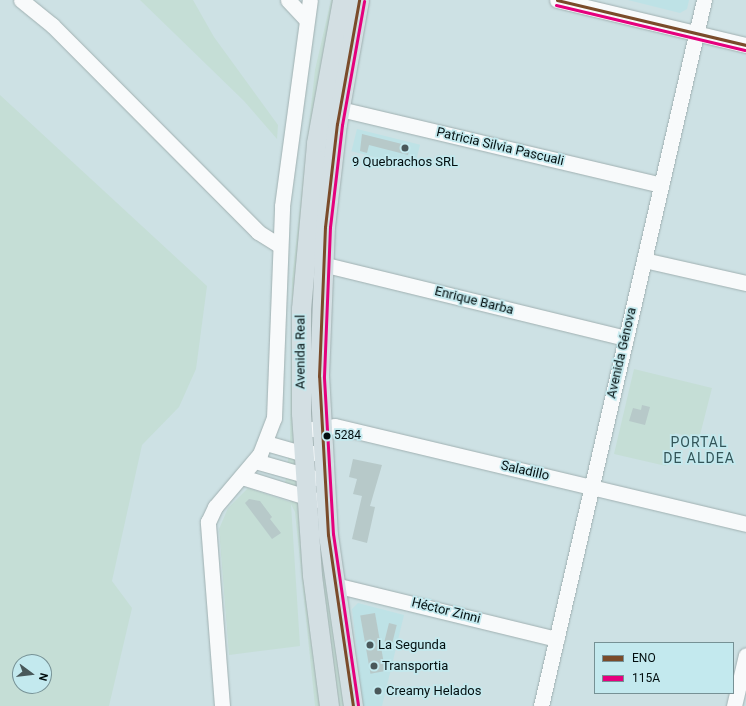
<!DOCTYPE html>
<meta charset="utf-8">
<style>
body{margin:0}
#map{position:relative;width:746px;height:706px;overflow:hidden;background:#cde1e4;font-family:Roboto,sans-serif}
div>[style]{position:absolute}
.built>*{inset:0;background:#bee2e6;transform-origin:0 0}
.green>*{inset:0;background:#c5ded6}
.building>*{inset:0;background:#b7c9c9;transform-origin:0 0}
.roads{filter:drop-shadow(0 0 1px #a0b0b1) drop-shadow(0 0 1px #a0b0b1)}
.minor>*{height:15px;margin:-7.5px;padding:0 7.5px;transform-origin:7.5px;border-radius:7.5px;background:#f8fafb}
.major>*{height:19px;margin:-9.5px;padding:0 9.5px;transform-origin:9.5px;border-radius:9.5px;background:#d3dfe3}
.bus-1>*{height:3px;margin:-1.5px;padding:0 1.5px;transform-origin:1.5px;border-radius:1.5px;background:#7a4b2a}
.bus-2>*{height:3px;margin:-1.5px;padding:0 1.5px;transform-origin:1.5px;border-radius:1.5px;background:#e5007d}
.dots>*{width:11px;height:11px;translate:-50% -50%;box-sizing:border-box;border:2px solid #c3e9ee;border-radius:50%}
span{translate:-50% -50%;white-space:nowrap;text-align:center;line-height:1.15;-webkit-text-stroke:3.5px #c3e9ee;paint-order:stroke}
.bus-label{font-size:12px;color:#020e0f}
.left{translate:0 -50%;text-align:left}
.street-label{font-size:13px;color:#020e0f}
.poi-label{font-size:13px;color:#020e0f}
.neighbourhood-label{font-size:14px;color:#335559;letter-spacing:1px}
.legend{position:absolute;left:594px;top:642px;width:140px;height:52px;box-sizing:border-box;background:#c3e9ee;border:1px solid #769195;margin:0;padding:5px 7px;list-style:none;font-size:12px;color:#020e0f}
.legend li{display:flex;align-items:center;gap:8px;height:20px}
.legend b{width:20px;border:1px solid #769195}
.north{position:absolute;left:12px;top:654px;width:40px;height:40px;box-sizing:border-box;background:#c3e9ee;border:1px solid #769195;border-radius:50%;rotate:105deg;font-size:11px;font-weight:700;line-height:16px;text-align:center;color:#020e0f}
.north::after{content:'';display:block;margin:auto;width:14px;height:18px;background:#49585a;clip-path:polygon(50% 0,100% 100%,50% 72%,0 100%)}
</style>
<div id="map">
<div class="built">
<div style="clip-path:polygon(628px 0,689px 0,687px 9px,680px 13px)"></div>
<div style="left:357px;top:129px;width:65px;height:23px;rotate:14deg"></div>
<div style="clip-path:polygon(358px 603px,404px 615px,382px 706px,363px 706px,352px 609px)"></div>
</div>
<div class="green">
<div style="clip-path:polygon(140px 0,193px 0,214px 37px,278px 125px,277px 139px,244px 101px)"></div>
<div style="clip-path:polygon(331px 0,342px 0,301px 309px,329px 706px,315px 706px,295px 512px,291px 504px,300px 646px,229px 655px,219px 529px,228px 508px,248px 488px,290px 502px,285px 484px,290px 443px,292px 280px,315px 70px)"></div>
<div style="clip-path:polygon(evenodd,0 95px,207px 286px,196px 369px,179px 407px,142px 445px,112px 581px,132px 608px,109px 706px,0 706px,0 95px,20px 662px,44px 662px,44px 686px,20px 686px,20px 662px)"></div>
<div style="clip-path:polygon(634px 369px,712px 388px,699px 439px,675px 433px,666px 466px,614px 454px)"></div>
<div style="clip-path:polygon(314px 511px,349px 706px,332px 706px)"></div>
</div>
<div class="building">
<div style="clip-path:polygon(362px 134px,410px 146px,408px 155px,369px 145px,367px 153px,360px 151px)"></div>
<div style="clip-path:polygon(642px 405px,650px 407px,645px 425px,629px 421px,633px 408px,641px 410px)"></div>
<div style="clip-path:polygon(353px 459px,382px 465px,370px 506px,375px 507px,367px 543px,352px 539px,362px 496px,353px 494px,357px 479px,349px 477px)"></div>
<div style="clip-path:polygon(249px 499px,260px 501px,272px 517px,270px 519px,281px 533px,272px 539px,245px 503px)"></div>
<div style="left:375px;top:613px;width:59px;height:15px;rotate:80deg"></div>
<div style="left:389px;top:623px;width:8px;height:19px;rotate:14deg"></div>
</div>
<div class="roads">
<div class="minor">
<div style="left:21px;top:0;width:40px;rotate:39deg"></div>
<div style="left:52px;top:25px;width:292px;rotate:45.1deg"></div>
<div style="left:258px;top:232px;width:25px;rotate:32deg"></div>
<div style="left:288px;top:0;width:26px;rotate:47deg"></div>
<div style="left:557px;top:0;width:194px;rotate:13.4deg"></div>
<div style="left:340px;top:109px;width:330px;rotate:13.3deg"></div>
<div style="left:644px;top:260px;width:105px;rotate:12.7deg"></div>
<div style="left:322px;top:264px;width:313px;rotate:13.7deg"></div>
<div style="left:312px;top:429px;width:23px;rotate:-7deg"></div>
<div style="left:335px;top:426px;width:423px;rotate:13.4deg"></div>
<div style="left:266px;top:443px;width:40px;rotate:16deg"></div>
<div style="left:304px;top:454px;width:10px;rotate:-6deg"></div>
<div style="left:255px;top:461px;width:62px;rotate:15.8deg"></div>
<div style="left:242px;top:477px;width:77px;rotate:17.3deg"></div>
<div style="left:335px;top:585px;width:228px;rotate:13.7deg"></div>
<div style="left:222px;top:706px;width:185px;rotate:-94.4deg"></div>
<div style="left:208px;top:522px;width:17px;rotate:-65deg"></div>
<div style="left:215px;top:507px;width:70px;rotate:-49.7deg"></div>
<div style="left:260px;top:454px;width:39px;rotate:-69deg"></div>
<div style="left:274px;top:418px;width:212px;rotate:-87.8deg"></div>
<div style="left:282px;top:206px;width:208px;rotate:-82.3deg"></div>
<div style="left:541px;top:706px;width:725px;rotate:-77deg"></div>
<div style="left:734px;top:706px;width:52px;rotate:-76.8deg"></div>
</div>
<div class="major">
<div style="left:329px;top:706px;width:132px;rotate:-97.4deg"></div>
<div style="left:312px;top:575px;width:162px;rotate:-93.9deg"></div>
<div style="left:301px;top:413px;width:104px;rotate:-90deg"></div>
<div style="left:301px;top:309px;width:167px;rotate:-84.8deg"></div>
<div style="left:316px;top:143px;width:145px;rotate:-79.7deg"></div>
<div style="left:353px;top:706px;width:173px;rotate:-98.3deg"></div>
<div style="left:328px;top:535px;width:159px;rotate:-93.2deg"></div>
<div style="left:319px;top:376px;width:149px;rotate:-87.7deg"></div>
<div style="left:325px;top:227px;width:104px;rotate:-83.4deg"></div>
<div style="left:337px;top:124px;width:126px;rotate:-79.9deg"></div>
</div>
</div>
<div class="bus-1">
<div style="left:557px;top:0;width:194px;rotate:13.4deg"></div>
<div style="left:353px;top:706px;width:173px;rotate:-98.3deg"></div>
<div style="left:328px;top:535px;width:159px;rotate:-93.2deg"></div>
<div style="left:319px;top:376px;width:149px;rotate:-87.7deg"></div>
<div style="left:325px;top:227px;width:104px;rotate:-83.4deg"></div>
<div style="left:337px;top:124px;width:126px;rotate:-79.9deg"></div>
</div>
<div class="bus-2">
<div style="left:556px;top:5px;width:194px;rotate:13.4deg"></div>
<div style="left:358px;top:705px;width:173px;rotate:-98.3deg"></div>
<div style="left:333px;top:534px;width:158px;rotate:-93.3deg"></div>
<div style="left:324px;top:376px;width:149px;rotate:-87.7deg"></div>
<div style="left:330px;top:227px;width:103px;rotate:-83.3deg"></div>
<div style="left:342px;top:125px;width:126px;rotate:-79.9deg"></div>
</div>
<div class="dots">
<div style="left:405px;top:148px;background:#49585a"></div>
<div style="left:327px;top:436px;background:#020e0f"></div>
<div style="left:370px;top:645px;background:#49585a"></div>
<div style="left:374px;top:666px;background:#49585a"></div>
<div style="left:378px;top:691px;background:#49585a"></div>
</div>
<div class="bus-label">
<span class="left" style="left:334px;top:436px">5284</span>
</div>
<div class="street-label">
<span style="left:500px;top:147px;rotate:13deg">Patricia Silvia Pascuali</span>
<span style="left:474px;top:301px;rotate:14deg">Enrique Barba</span>
<span style="left:301px;top:352px;rotate:-90deg">Avenida Real</span>
<span style="left:622px;top:353px;rotate:-77deg">Avenida Génova</span>
<span style="left:525px;top:471px;rotate:13deg">Saladillo</span>
<span style="left:446px;top:611px;rotate:14deg">Héctor Zinni</span>
</div>
<div class="poi-label">
<span style="left:405px;top:162px">9 Quebrachos SRL</span>
<span class="left" style="left:378px;top:645px">La Segunda</span>
<span class="left" style="left:382px;top:666px">Transportia</span>
<span class="left" style="left:386px;top:691px">Creamy Helados</span>
</div>
<div class="neighbourhood-label">
<span style="left:699px;top:450px">PORTAL<br>DE ALDEA</span>
</div>
<ul class="legend">
<li><b style="height:5px;background:#7a4b2a"></b>ENO</li>
<li><b style="height:5px;background:#e5007d"></b>115A</li>
</ul>
<div class="north">N</div>
</div>
